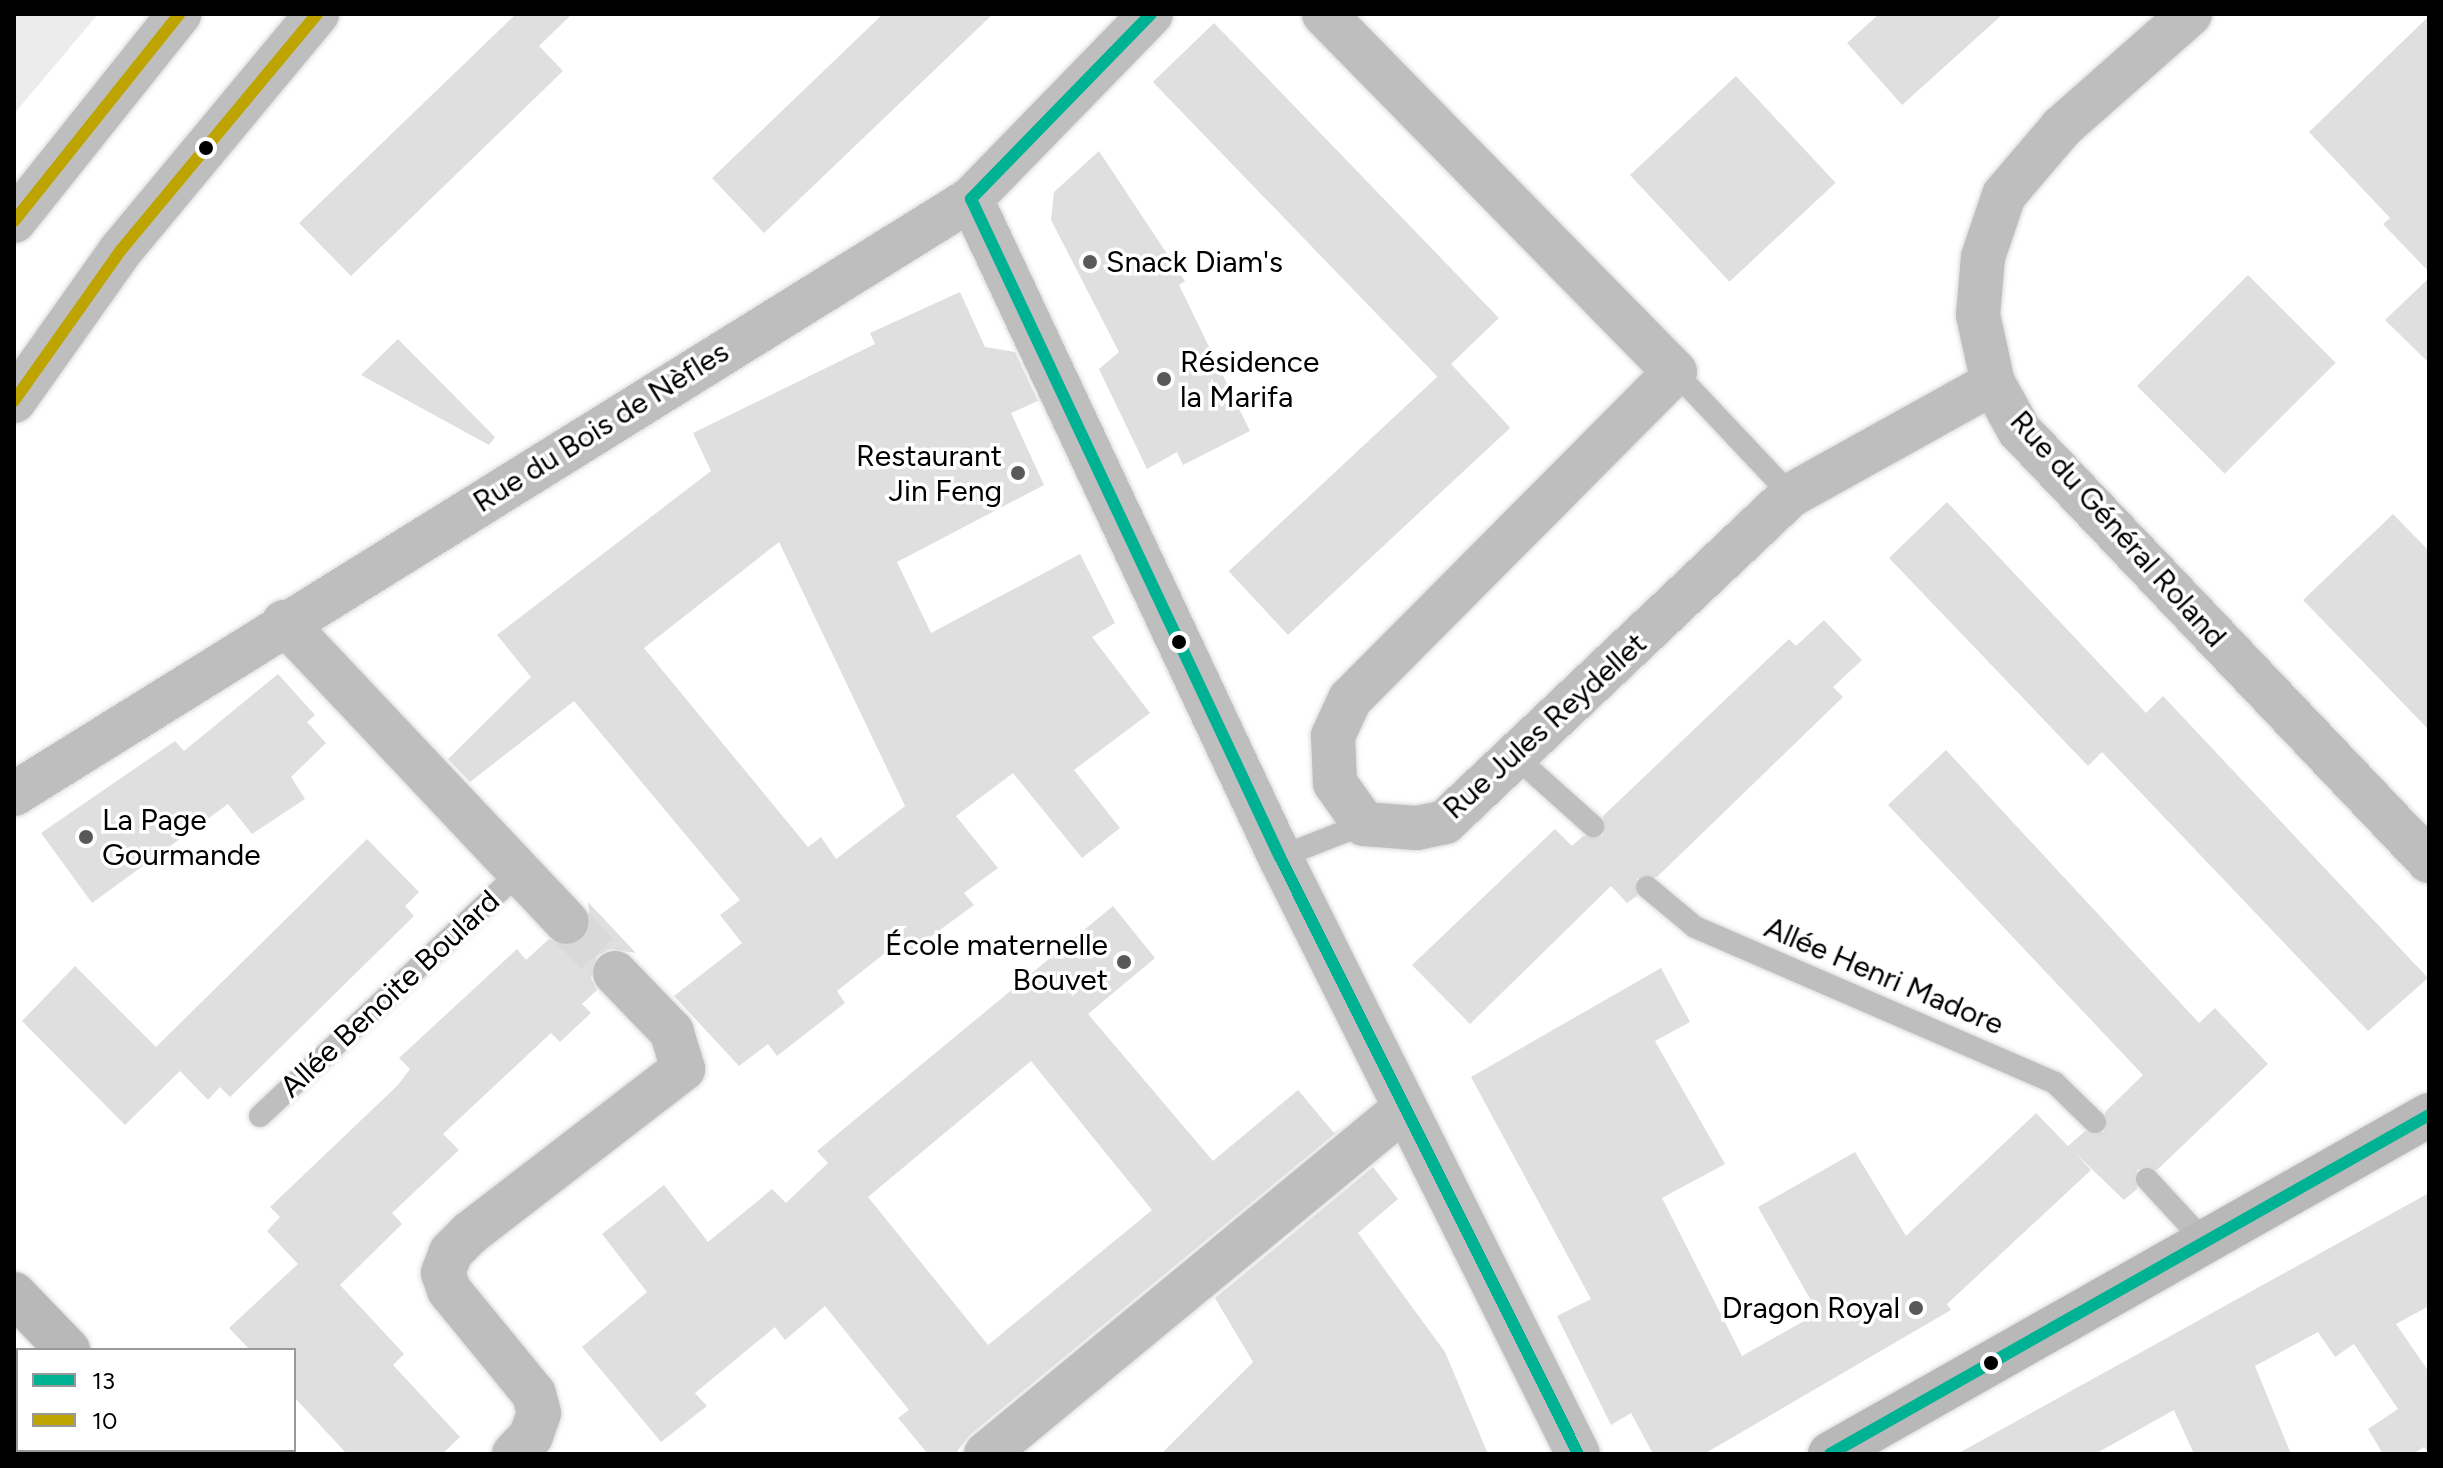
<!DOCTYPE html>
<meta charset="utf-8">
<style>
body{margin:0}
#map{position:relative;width:2443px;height:1468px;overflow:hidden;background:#fff;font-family:Figtree,sans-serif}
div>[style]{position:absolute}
.green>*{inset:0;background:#ececec}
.building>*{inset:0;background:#dfdfdf;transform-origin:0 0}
.street-tunnel>*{height:44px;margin-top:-22px;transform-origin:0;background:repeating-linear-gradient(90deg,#d9d9d9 0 44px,transparent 0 66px)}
.roads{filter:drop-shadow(0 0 2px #dbdbdb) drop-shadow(0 0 2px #dbdbdb)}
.lane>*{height:22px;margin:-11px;padding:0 11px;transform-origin:11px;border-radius:11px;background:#bebebe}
.street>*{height:44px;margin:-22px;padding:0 22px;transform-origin:22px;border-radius:22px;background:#bebebe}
.secondary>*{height:44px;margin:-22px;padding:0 22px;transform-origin:22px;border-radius:22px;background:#b8b8b8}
.primary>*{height:44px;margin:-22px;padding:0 22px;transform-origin:22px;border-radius:22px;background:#bebebe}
.bus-1>*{height:12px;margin:-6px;padding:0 6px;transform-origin:6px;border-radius:6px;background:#00b294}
.bus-2>*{height:12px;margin:-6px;padding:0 6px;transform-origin:6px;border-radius:6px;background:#bda401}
.dots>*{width:22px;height:22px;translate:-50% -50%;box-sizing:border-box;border:4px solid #fff;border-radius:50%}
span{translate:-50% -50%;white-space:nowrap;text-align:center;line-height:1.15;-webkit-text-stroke:7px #fff;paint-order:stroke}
.poi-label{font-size:30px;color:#000}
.left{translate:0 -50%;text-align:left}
.right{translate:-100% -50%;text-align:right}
.street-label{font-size:30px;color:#000}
.frame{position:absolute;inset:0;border:16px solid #000;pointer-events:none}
.legend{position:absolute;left:16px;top:1348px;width:280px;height:104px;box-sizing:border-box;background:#fff;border:2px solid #999;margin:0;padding:10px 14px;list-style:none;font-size:24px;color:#000}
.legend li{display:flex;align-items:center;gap:16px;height:40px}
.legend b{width:40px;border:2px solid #999}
</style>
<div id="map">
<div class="green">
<div style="clip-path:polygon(14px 14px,98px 14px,14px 114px)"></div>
</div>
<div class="building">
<div style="clip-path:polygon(516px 14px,572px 14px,539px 46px,563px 71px,351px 276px,299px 223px)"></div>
<div style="clip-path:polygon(883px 14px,993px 14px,764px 233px,712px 178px)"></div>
<div style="clip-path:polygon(1879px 14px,2003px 14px,1902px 105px,1847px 43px)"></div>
<div style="clip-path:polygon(2429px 16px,2429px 272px,2383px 224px,2390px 218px,2309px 132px)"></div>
<div style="left:1214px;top:23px;width:410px;height:85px;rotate:46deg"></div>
<div style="left:1736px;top:76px;width:146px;height:145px;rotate:47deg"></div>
<div style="clip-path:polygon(1099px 151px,1185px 281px,1179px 285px,1250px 431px,1183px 465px,1177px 452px,1147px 469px,1099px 369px,1119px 352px,1051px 220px,1054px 192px)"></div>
<div style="left:2248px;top:275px;width:124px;height:157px;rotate:45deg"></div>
<div style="clip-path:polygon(2429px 278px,2429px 363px,2385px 320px)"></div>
<div style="clip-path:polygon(evenodd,960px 292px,985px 347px,1015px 352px,1038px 401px,1011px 413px,1044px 485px,897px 562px,931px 633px,1080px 554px,1115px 623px,1092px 637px,1150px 713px,1074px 770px,1120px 828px,1082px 858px,1013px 773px,956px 816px,998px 868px,964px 893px,974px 905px,907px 954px,899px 942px,837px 991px,845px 1003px,777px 1056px,768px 1044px,739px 1066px,674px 996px,742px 943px,720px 915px,740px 900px,574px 701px,470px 782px,448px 759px,531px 677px,497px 635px,711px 471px,693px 433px,875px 344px,870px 333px,960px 292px,779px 542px,905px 806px,836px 859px,821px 837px,808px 847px,644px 648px,779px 542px)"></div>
<div style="clip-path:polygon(398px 339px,495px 437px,489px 445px,361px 375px)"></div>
<div style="left:1451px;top:364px;width:87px;height:304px;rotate:47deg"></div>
<div style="clip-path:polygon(1947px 502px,2146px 713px,2163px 696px,2428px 978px,2368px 1031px,2102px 752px,2088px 766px,1889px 558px)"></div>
<div style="clip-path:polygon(2393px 514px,2429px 551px,2429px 730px,2303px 600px)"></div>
<div style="clip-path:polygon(1824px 620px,1862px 660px,1833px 687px,1843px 697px,1657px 877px,1637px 878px,1637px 896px,1627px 903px,1611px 886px,1470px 1024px,1412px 965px,1555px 829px,1572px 846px,1583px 836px,1603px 836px,1603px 816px,1789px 639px,1796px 646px)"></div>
<div style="clip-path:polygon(278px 674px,315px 715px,307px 722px,326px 743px,291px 777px,305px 799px,252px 834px,228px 804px,92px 903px,41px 833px,175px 741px,184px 751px)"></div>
<div style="clip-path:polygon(1946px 750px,2199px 1023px,2215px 1008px,2268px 1064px,2157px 1170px,2137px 1169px,2137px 1189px,2124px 1200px,2074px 1152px,2091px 1170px,1947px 1304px,1951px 1310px,1704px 1454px,1653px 1454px,1631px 1413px,1611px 1425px,1557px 1316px,1591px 1299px,1471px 1077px,1661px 968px,1690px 1022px,1655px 1041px,1725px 1164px,1662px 1198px,1742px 1356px,1818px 1313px,1758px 1207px,1855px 1152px,1906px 1236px,2036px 1113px,2068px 1146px,2085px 1131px,2104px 1132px,2105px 1112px,2143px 1075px,1888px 805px)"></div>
<div style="clip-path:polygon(367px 839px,419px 892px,405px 906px,414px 916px,230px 1097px,220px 1087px,208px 1100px,180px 1071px,125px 1125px,22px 1021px,75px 966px,156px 1047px)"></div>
<div style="clip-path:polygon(588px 902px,636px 953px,610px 949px,597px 956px,591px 978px,597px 990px,582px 1004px,591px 1013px,560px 1042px,551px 1033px,443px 1134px,459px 1150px,392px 1213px,402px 1224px,340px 1285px,404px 1354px,393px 1365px,460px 1437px,442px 1454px,347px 1454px,294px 1397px,294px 1350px,250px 1350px,229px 1328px,298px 1264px,267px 1231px,280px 1217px,270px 1207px,398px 1085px,410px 1069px,399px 1058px,517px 949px,526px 960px,549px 939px,572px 946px,585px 940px,591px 928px)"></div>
<div style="clip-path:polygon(evenodd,1113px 906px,1155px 958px,1088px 1014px,1213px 1161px,1298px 1090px,1334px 1133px,1343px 1127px,970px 1435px,955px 1454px,928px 1454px,898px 1418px,909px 1410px,825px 1306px,785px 1340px,775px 1327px,695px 1393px,707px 1406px,661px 1442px,582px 1347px,647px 1292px,602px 1234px,664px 1185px,708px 1242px,772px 1189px,786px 1203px,828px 1163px,817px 1151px,1113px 906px,1031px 1061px,1152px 1210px,988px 1345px,868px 1197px,1031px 1061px)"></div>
<div style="clip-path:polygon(1373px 1167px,1398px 1199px,1358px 1233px,1445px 1352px,1488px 1454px,1161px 1454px,1253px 1362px,1215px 1298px)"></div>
<div style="clip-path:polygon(2429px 1193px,2429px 1306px,2396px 1324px,2429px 1372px,2429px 1454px,2424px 1447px,2413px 1454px,2383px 1454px,2368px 1429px,2398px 1409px,2354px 1344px,2335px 1357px,2318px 1332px,2255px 1366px,2291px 1454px,2194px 1454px,2174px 1410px,2095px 1454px,1957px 1454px)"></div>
</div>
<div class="street-tunnel">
<div style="left:567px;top:922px;width:70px;rotate:46.7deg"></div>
</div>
<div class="roads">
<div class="lane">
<div style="left:1675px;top:372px;width:169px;rotate:46.7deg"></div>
<div style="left:1518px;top:759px;width:101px;rotate:41.8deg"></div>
<div style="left:1280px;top:857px;width:90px;rotate:-21.4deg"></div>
<div style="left:1647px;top:887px;width:62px;rotate:39.8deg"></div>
<div style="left:1695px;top:927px;width:392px;rotate:23.4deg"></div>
<div style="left:2055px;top:1083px;width:56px;rotate:44.3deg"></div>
<div style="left:260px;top:1116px;width:355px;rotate:-43.2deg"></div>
<div style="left:2147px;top:1179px;width:88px;rotate:47.3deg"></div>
</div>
<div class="street">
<div style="left:1324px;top:14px;width:501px;rotate:45.57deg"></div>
<div style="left:1675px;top:372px;width:461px;rotate:134.8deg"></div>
<div style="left:1350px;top:699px;width:41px;rotate:114.7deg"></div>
<div style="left:1333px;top:736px;width:47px;rotate:87.6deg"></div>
<div style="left:1335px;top:783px;width:50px;rotate:54.7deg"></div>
<div style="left:1364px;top:824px;width:53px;rotate:4.3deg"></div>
<div style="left:1417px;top:828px;width:29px;rotate:-12deg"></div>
<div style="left:1445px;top:822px;width:476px;rotate:-43.4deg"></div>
<div style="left:1791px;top:495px;width:231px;rotate:-29deg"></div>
<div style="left:2190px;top:14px;width:171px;rotate:138.6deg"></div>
<div style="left:2062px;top:127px;width:89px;rotate:130.5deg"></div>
<div style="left:2004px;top:195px;width:65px;rotate:108.7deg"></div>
<div style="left:1983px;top:257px;width:58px;rotate:94.9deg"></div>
<div style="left:1978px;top:315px;width:70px;rotate:77.6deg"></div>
<div style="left:1993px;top:383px;width:54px;rotate:61deg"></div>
<div style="left:2019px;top:430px;width:595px;rotate:46.43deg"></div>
<div style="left:971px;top:199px;width:727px;rotate:64.85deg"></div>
<div style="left:1280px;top:857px;width:667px;rotate:63.47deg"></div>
<div style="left:284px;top:622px;width:412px;rotate:46.7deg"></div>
<div style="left:14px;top:794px;width:1127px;rotate:-31.87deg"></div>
<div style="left:971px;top:199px;width:258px;rotate:-45.8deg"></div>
<div style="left:514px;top:1454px;width:25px;rotate:-47deg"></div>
<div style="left:531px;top:1436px;width:24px;rotate:-71deg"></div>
<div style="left:539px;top:1413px;width:20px;rotate:-105deg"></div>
<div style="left:534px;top:1394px;width:134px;rotate:-129.3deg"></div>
<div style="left:449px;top:1290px;width:18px;rotate:-109deg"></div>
<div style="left:443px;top:1273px;width:22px;rotate:-69deg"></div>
<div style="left:451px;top:1252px;width:27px;rotate:-45deg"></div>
<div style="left:470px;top:1233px;width:269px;rotate:-37.6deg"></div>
<div style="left:683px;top:1069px;width:39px;rotate:-107deg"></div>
<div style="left:672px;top:1032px;width:82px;rotate:-134deg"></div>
<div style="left:986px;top:1454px;width:543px;rotate:-39.55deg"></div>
</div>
<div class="secondary">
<div style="left:14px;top:1294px;width:78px;rotate:46deg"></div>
<div style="left:164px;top:1450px;width:5px;rotate:53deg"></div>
<div style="left:1830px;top:1454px;width:688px;rotate:-29.51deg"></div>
</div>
<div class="primary">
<div style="left:14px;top:221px;width:265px;rotate:-51.4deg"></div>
<div style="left:14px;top:401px;width:185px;rotate:-54.7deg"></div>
<div style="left:121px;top:250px;width:307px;rotate:-50.3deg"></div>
</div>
</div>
<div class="bus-1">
<div style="left:971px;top:199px;width:727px;rotate:64.85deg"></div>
<div style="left:1280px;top:857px;width:667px;rotate:63.47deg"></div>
<div style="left:971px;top:199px;width:258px;rotate:-45.8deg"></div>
<div style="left:1830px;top:1454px;width:688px;rotate:-29.51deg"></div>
</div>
<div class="bus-2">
<div style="left:14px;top:221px;width:265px;rotate:-51.4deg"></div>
<div style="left:14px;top:401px;width:185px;rotate:-54.7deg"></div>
<div style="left:121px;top:250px;width:307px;rotate:-50.3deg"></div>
</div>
<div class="dots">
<div style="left:206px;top:148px;background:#000"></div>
<div style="left:1090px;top:262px;background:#595959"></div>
<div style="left:1164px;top:379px;background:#595959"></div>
<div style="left:1018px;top:473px;background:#595959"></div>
<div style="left:1179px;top:642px;background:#000"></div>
<div style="left:86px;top:837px;background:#595959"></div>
<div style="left:1124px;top:962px;background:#595959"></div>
<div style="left:1916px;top:1308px;background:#595959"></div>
<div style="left:1991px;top:1363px;background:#000"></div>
</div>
<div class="poi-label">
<span class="left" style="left:1106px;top:262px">Snack Diam's</span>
<span class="left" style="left:1180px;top:379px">Résidence<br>la Marifa</span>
<span class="right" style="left:1002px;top:473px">Restaurant<br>Jin Feng</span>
<span class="left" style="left:102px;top:837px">La Page<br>Gourmande</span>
<span class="right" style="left:1108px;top:962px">École maternelle<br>Bouvet</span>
<span class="right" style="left:1900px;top:1308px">Dragon Royal</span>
</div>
<div class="street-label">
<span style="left:601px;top:427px;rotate:-32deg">Rue du Bois de Nèfles</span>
<span style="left:2118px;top:529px;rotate:48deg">Rue du Général Roland</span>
<span style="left:1545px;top:726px;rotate:-42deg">Rue Jules Reydellet</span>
<span style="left:1884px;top:976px;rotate:23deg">Allée Henri Madore</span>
<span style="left:390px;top:994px;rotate:-43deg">Allée Benoite Boulard</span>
</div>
<div class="frame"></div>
<ul class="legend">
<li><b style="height:10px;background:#00b294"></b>13</li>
<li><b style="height:10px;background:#bda401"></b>10</li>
</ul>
</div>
